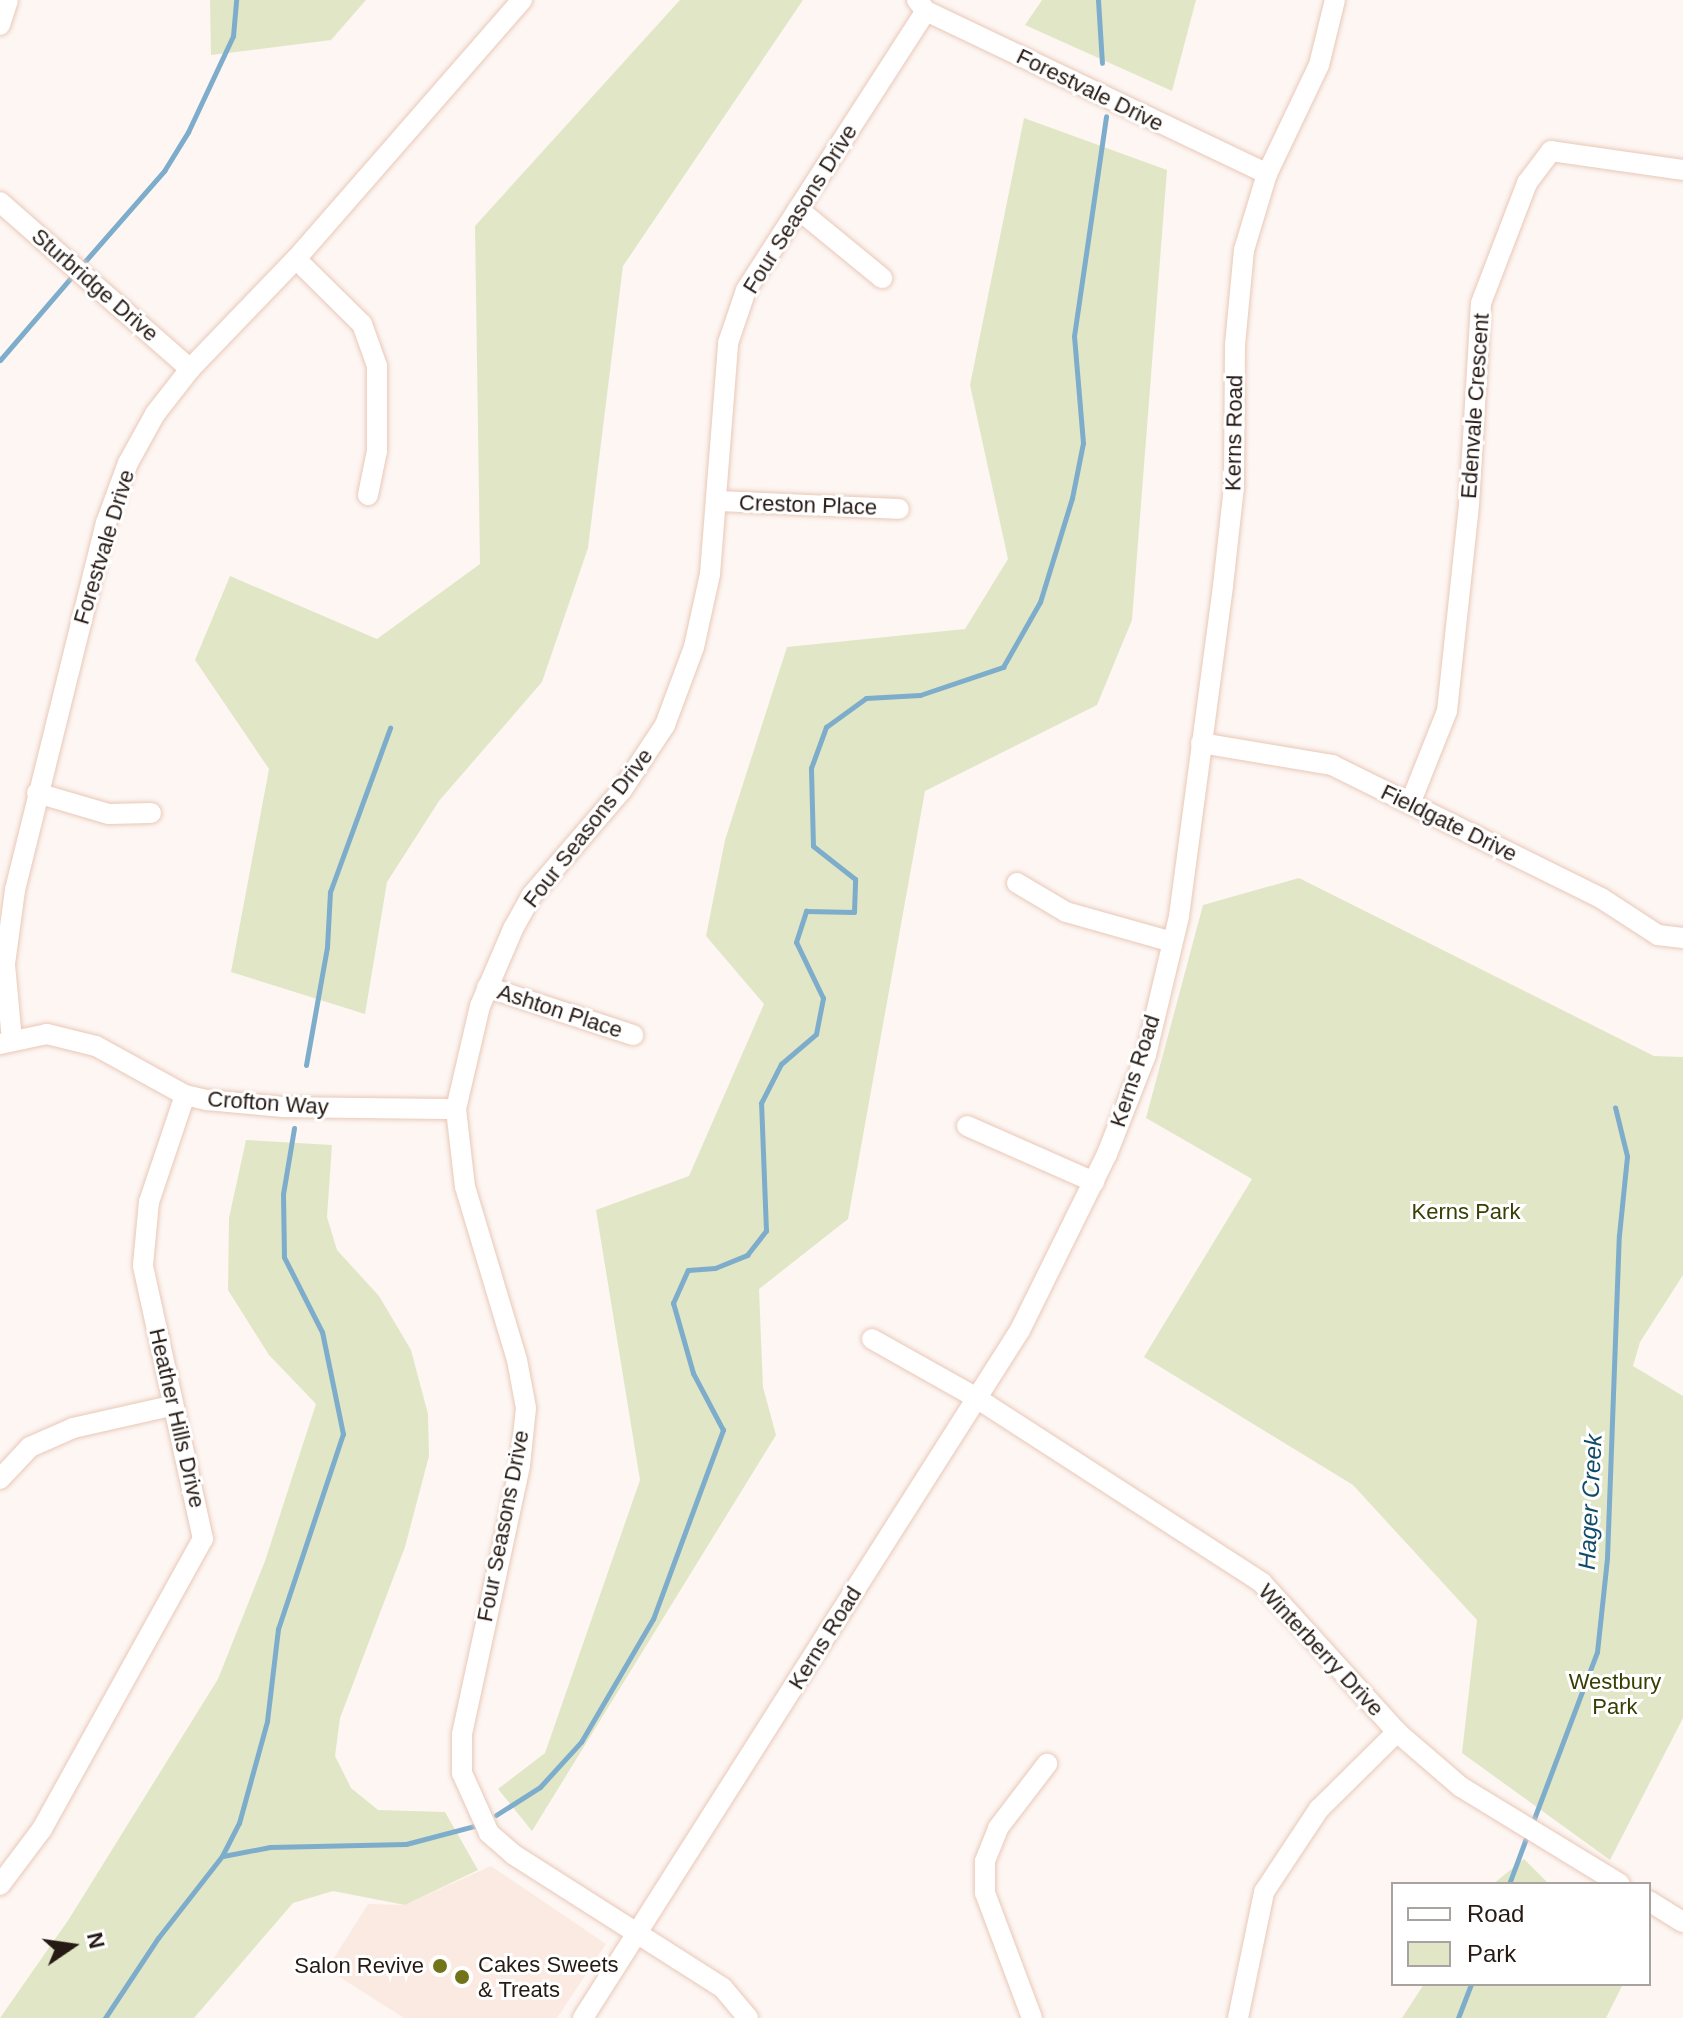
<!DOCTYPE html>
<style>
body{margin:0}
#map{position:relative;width:1683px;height:2018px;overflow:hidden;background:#fdf6f3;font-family:Helvetica,sans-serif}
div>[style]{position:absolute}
.built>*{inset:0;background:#fbeae2}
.green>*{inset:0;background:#e1e7c6}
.stream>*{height:5px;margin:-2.5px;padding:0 2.5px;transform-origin:2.5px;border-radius:2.5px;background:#7eadcc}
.roads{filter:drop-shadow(0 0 2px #e9c8b7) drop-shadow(0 0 2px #e9c8b7)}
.minor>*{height:20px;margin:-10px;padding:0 10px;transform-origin:10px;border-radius:10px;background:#fff}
.dots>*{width:22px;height:22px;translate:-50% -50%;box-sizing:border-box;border:4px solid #fff;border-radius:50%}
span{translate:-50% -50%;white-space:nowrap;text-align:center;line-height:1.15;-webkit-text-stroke:6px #fff;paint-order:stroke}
.street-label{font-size:22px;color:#261a14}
.park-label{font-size:22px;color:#393f03}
.poi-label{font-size:22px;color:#261a14}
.left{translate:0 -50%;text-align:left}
.right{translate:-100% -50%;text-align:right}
.water-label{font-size:24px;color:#114b6a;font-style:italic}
.legend{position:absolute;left:1391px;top:1882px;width:260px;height:104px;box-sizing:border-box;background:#fff;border:2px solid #a8a3a1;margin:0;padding:10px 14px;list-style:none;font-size:24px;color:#261a14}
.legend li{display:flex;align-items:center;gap:16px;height:40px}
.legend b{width:40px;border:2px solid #a8a3a1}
.north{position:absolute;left:32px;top:1906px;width:80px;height:80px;-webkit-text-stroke:6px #fff;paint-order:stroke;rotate:77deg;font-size:22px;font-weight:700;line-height:32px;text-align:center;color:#261a14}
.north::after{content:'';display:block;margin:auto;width:28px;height:36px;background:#261a14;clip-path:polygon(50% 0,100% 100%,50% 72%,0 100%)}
</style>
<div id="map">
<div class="built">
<div style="clip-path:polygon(491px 1866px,606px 1944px,557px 2018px,404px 2018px,327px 1969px,368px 1904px,405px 1905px)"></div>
</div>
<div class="green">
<div style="clip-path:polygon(210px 0,366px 0,331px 40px,211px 55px)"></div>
<div style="clip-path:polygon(680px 0,803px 0,623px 266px,588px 548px,542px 682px,439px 801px,387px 882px,365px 1014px,231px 972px,269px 769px,195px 660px,230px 576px,377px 639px,480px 564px,475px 226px)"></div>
<div style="clip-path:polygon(1042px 0,1196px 0,1172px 91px,1025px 25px)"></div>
<div style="clip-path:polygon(1024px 118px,1167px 170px,1132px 620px,1097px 705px,925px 791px,848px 1219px,759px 1289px,763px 1387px,776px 1435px,532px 1831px,498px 1789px,545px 1753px,640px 1480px,596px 1210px,689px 1176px,764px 1004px,706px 936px,725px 840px,787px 647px,965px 629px,1008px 559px,970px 385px)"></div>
<div style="clip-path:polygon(1299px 878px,1654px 1056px,1683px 1057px,1683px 1275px,1640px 1342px,1633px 1366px,1683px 1396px,1683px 1718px,1610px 1860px,1462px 1753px,1477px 1620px,1353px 1485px,1144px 1357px,1252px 1179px,1146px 1118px,1203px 905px)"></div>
<div style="clip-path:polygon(246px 1140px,332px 1145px,327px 1217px,337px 1250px,379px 1296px,411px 1350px,428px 1414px,429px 1456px,405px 1547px,340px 1718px,335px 1756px,351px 1788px,378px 1810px,445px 1812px,478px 1870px,405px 1905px,333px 1891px,293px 1903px,194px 2018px,0 2018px,69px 1919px,218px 1679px,265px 1561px,316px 1404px,269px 1355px,228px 1290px,229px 1218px)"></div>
<div style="clip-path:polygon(1524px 1859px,1549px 1884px,1493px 1884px)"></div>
<div style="clip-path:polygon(1424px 1984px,1621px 1984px,1622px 1986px,1606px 2018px,1402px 2018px)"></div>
</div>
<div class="stream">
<div style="left:1098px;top:0;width:63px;rotate:86.4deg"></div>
<div style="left:80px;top:267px;width:128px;rotate:-48.8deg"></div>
<div style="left:164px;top:171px;width:46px;rotate:-58.4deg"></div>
<div style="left:188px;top:132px;width:106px;rotate:-64.9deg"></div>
<div style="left:233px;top:36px;width:36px;rotate:-85deg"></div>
<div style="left:0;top:360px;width:113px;rotate:-49.3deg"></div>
<div style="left:306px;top:1065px;width:120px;rotate:-79.9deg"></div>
<div style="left:327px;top:947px;width:55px;rotate:-86.9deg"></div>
<div style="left:330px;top:892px;width:175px;rotate:-69.9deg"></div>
<div style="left:496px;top:1815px;width:52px;rotate:-32.5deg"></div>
<div style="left:540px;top:1787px;width:61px;rotate:-47.7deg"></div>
<div style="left:581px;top:1742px;width:143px;rotate:-59.7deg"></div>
<div style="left:653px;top:1619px;width:202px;rotate:-69.7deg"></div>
<div style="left:723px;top:1430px;width:64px;rotate:-117.8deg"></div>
<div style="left:693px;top:1373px;width:73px;rotate:-105.9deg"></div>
<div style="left:673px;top:1303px;width:36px;rotate:-66deg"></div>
<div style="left:688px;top:1270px;width:27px;rotate:-4deg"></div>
<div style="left:715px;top:1268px;width:35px;rotate:-22deg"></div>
<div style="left:747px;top:1255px;width:31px;rotate:-52deg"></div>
<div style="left:766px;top:1231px;width:128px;rotate:-92.2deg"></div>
<div style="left:761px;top:1103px;width:44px;rotate:-62.9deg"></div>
<div style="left:781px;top:1064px;width:46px;rotate:-40.6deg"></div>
<div style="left:816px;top:1034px;width:37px;rotate:-79deg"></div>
<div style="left:823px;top:998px;width:62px;rotate:-115.7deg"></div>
<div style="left:796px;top:942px;width:33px;rotate:-72deg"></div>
<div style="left:806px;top:911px;width:48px;rotate:1.2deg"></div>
<div style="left:854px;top:912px;width:33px;rotate:-88deg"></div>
<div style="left:855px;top:879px;width:53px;rotate:-141.8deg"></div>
<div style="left:813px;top:846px;width:78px;rotate:-91.5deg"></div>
<div style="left:811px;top:768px;width:44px;rotate:-69.9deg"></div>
<div style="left:826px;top:727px;width:49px;rotate:-35.9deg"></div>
<div style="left:866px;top:698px;width:54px;rotate:-3.2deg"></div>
<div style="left:920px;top:695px;width:88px;rotate:-18.6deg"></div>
<div style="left:1003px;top:667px;width:75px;rotate:-60.4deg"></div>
<div style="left:1040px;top:602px;width:109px;rotate:-72.9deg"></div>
<div style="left:1072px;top:498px;width:56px;rotate:-78.7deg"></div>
<div style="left:1083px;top:443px;width:107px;rotate:-94.8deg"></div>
<div style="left:1074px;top:336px;width:222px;rotate:-81.7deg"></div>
<div style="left:1532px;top:1824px;width:184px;rotate:-69.3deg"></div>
<div style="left:1597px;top:1652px;width:95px;rotate:-83.9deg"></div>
<div style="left:1607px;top:1558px;width:323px;rotate:-87.9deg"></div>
<div style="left:1619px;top:1235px;width:79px;rotate:-84.2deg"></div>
<div style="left:1627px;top:1156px;width:50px;rotate:-103.8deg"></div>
<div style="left:223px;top:1856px;width:48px;rotate:-10.8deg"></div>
<div style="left:270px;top:1847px;width:136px;rotate:-1.3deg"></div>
<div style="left:406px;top:1844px;width:74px;rotate:-14.8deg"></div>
<div style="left:1509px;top:1884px;width:54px;rotate:-69.6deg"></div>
<div style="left:105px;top:2018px;width:96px;rotate:-56.5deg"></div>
<div style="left:158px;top:1938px;width:104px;rotate:-52deg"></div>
<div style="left:222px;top:1856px;width:37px;rotate:-63deg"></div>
<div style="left:239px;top:1823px;width:106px;rotate:-74.6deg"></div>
<div style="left:267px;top:1721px;width:93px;rotate:-83.2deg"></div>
<div style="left:278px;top:1629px;width:206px;rotate:-71.6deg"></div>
<div style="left:343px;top:1434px;width:104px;rotate:-101.6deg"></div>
<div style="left:322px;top:1332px;width:84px;rotate:-116.9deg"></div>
<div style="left:284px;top:1257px;width:63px;rotate:-90.9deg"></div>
<div style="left:283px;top:1194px;width:67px;rotate:-80.5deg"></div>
<div style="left:1458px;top:2018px;width:36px;rotate:-69deg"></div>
</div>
<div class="roads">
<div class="minor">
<div style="left:917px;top:0;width:14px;rotate:51deg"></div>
<div style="left:926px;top:11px;width:378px;rotate:25.5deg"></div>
<div style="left:0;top:25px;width:26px;rotate:-72deg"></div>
<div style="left:0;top:202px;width:253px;rotate:41.3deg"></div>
<div style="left:798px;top:209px;width:109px;rotate:39.4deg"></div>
<div style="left:296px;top:259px;width:93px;rotate:44.6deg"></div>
<div style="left:362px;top:324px;width:45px;rotate:70.3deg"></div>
<div style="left:377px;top:366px;width:85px;rotate:90deg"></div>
<div style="left:377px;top:451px;width:45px;rotate:101.6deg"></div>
<div style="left:717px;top:501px;width:182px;rotate:2.5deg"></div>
<div style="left:1201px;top:743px;width:133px;rotate:9.5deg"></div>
<div style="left:1332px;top:765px;width:300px;rotate:26.3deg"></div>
<div style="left:1601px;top:898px;width:68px;rotate:33deg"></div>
<div style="left:1658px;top:935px;width:25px;rotate:7deg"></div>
<div style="left:37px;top:793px;width:75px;rotate:16.3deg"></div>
<div style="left:109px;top:814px;width:42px;rotate:-1.4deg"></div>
<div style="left:1410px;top:804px;width:100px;rotate:-68.3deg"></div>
<div style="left:1447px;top:711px;width:207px;rotate:-83.9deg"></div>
<div style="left:1469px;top:505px;width:202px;rotate:-86.6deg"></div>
<div style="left:1481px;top:303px;width:129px;rotate:-69deg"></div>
<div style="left:1527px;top:183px;width:40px;rotate:-53deg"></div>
<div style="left:1551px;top:151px;width:133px;rotate:8.2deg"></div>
<div style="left:1017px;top:883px;width:57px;rotate:30.6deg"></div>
<div style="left:1066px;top:912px;width:110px;rotate:15.8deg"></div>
<div style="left:487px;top:987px;width:154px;rotate:18.2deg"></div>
<div style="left:12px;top:1040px;width:76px;rotate:-95.3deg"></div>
<div style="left:5px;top:964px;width:75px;rotate:-82.3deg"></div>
<div style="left:15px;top:890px;width:378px;rotate:-76.1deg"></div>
<div style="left:106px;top:523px;width:64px;rotate:-69.9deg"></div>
<div style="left:128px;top:463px;width:56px;rotate:-61.1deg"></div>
<div style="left:155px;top:414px;width:57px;rotate:-52.1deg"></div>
<div style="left:190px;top:369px;width:153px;rotate:-46.1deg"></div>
<div style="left:296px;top:259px;width:344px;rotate:-48.9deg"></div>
<div style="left:0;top:1044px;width:48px;rotate:-12deg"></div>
<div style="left:47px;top:1034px;width:50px;rotate:13.8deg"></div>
<div style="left:96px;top:1046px;width:102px;rotate:28.8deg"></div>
<div style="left:185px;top:1095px;width:23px;rotate:13deg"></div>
<div style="left:207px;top:1100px;width:76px;rotate:5.3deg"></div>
<div style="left:283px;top:1107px;width:173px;rotate:0.7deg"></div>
<div style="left:967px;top:1126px;width:139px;rotate:23.8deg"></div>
<div style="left:872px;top:1339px;width:118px;rotate:29.4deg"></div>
<div style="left:975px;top:1397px;width:342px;rotate:32.9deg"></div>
<div style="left:1262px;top:1583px;width:201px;rotate:47.8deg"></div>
<div style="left:1397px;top:1732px;width:84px;rotate:40.7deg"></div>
<div style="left:1461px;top:1787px;width:186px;rotate:31.4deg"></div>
<div style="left:0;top:1479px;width:44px;rotate:-46.8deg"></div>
<div style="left:30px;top:1447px;width:47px;rotate:-23.8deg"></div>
<div style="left:73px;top:1428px;width:100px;rotate:-12.7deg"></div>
<div style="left:0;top:1885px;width:70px;rotate:-53.1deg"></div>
<div style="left:42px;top:1829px;width:332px;rotate:-61deg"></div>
<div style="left:203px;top:1539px;width:280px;rotate:-102.4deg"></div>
<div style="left:143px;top:1265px;width:63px;rotate:-84.6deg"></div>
<div style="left:149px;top:1202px;width:113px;rotate:-71.4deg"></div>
<div style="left:1649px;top:1901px;width:40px;rotate:32deg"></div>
<div style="left:583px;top:2018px;width:815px;rotate:-57.58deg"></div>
<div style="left:1020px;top:1330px;width:196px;rotate:-63.7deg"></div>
<div style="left:1107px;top:1154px;width:106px;rotate:-68.5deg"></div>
<div style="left:1146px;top:1055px;width:143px;rotate:-76.6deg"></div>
<div style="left:1179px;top:916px;width:333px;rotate:-82.4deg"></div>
<div style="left:1223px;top:586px;width:101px;rotate:-83.7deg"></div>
<div style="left:1234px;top:486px;width:141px;rotate:-89.6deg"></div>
<div style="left:1235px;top:345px;width:95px;rotate:-84.6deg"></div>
<div style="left:1244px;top:250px;width:79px;rotate:-73.2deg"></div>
<div style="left:1267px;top:174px;width:121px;rotate:-64.5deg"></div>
<div style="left:1319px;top:65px;width:67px;rotate:-76.2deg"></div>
<div style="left:748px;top:2018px;width:39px;rotate:-130deg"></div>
<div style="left:723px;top:1988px;width:249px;rotate:-147.5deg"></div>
<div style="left:513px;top:1854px;width:32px;rotate:-139deg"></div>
<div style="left:489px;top:1833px;width:66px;rotate:-114.2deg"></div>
<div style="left:462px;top:1773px;width:39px;rotate:-90deg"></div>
<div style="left:462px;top:1734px;width:275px;rotate:-77.8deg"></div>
<div style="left:520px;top:1465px;width:57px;rotate:-84deg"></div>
<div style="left:526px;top:1408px;width:49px;rotate:-100.6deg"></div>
<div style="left:517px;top:1360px;width:181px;rotate:-106.7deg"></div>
<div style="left:465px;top:1187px;width:79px;rotate:-96.6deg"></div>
<div style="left:456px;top:1109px;width:106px;rotate:-76.9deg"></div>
<div style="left:480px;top:1006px;width:84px;rotate:-66.8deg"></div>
<div style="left:513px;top:929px;width:38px;rotate:-61deg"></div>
<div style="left:531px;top:896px;width:140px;rotate:-49.4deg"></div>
<div style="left:622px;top:790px;width:78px;rotate:-56.5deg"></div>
<div style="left:665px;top:725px;width:83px;rotate:-69.6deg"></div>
<div style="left:694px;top:647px;width:75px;rotate:-77.6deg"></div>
<div style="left:710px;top:574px;width:232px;rotate:-85.5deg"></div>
<div style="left:728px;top:343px;width:56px;rotate:-71.2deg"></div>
<div style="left:746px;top:290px;width:332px;rotate:-57.2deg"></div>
<div style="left:1032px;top:2018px;width:134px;rotate:-110.6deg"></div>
<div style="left:985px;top:1893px;width:32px;rotate:-90deg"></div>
<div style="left:985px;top:1861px;width:35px;rotate:-68deg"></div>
<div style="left:998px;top:1828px;width:81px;rotate:-52.6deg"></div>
<div style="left:1238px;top:2018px;width:129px;rotate:-78.3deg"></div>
<div style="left:1264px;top:1892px;width:100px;rotate:-56.5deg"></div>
<div style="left:1319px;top:1809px;width:110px;rotate:-44.6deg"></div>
</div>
</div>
<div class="dots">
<div style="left:440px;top:1966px;background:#72741a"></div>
<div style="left:462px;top:1977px;background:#72741a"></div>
</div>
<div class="street-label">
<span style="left:1090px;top:90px;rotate:26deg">Forestvale Drive</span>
<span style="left:800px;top:209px;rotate:-58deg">Four Seasons Drive</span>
<span style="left:95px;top:285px;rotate:41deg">Sturbridge Drive</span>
<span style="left:1475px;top:406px;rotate:-86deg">Edenvale Crescent</span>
<span style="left:1234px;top:433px;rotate:-89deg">Kerns Road</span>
<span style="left:808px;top:505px;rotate:2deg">Creston Place</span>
<span style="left:104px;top:547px;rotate:-73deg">Forestvale Drive</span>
<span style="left:1449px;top:823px;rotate:26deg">Fieldgate Drive</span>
<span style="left:588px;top:828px;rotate:-52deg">Four Seasons Drive</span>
<span style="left:560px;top:1011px;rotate:18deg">Ashton Place</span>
<span style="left:1135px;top:1071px;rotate:-72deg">Kerns Road</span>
<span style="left:268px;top:1103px;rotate:4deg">Crofton Way</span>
<span style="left:177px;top:1418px;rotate:77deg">Heather Hills Drive</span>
<span style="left:503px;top:1526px;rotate:-79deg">Four Seasons Drive</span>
<span style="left:825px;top:1638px;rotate:-58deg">Kerns Road</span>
<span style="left:1321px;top:1650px;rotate:47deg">Winterberry Drive</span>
</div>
<div class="park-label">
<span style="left:1466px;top:1212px">Kerns Park</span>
<span style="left:1615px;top:1694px">Westbury<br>Park</span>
</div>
<div class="poi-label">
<span class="left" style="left:478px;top:1977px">Cakes Sweets<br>&amp; Treats</span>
<span class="right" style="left:424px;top:1966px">Salon Revive</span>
</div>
<div class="water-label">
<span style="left:1590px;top:1502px;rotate:-87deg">Hager Creek</span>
</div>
<ul class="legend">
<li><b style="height:10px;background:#fff"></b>Road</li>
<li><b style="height:22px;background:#e1e7c6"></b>Park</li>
</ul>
<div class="north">N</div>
</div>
